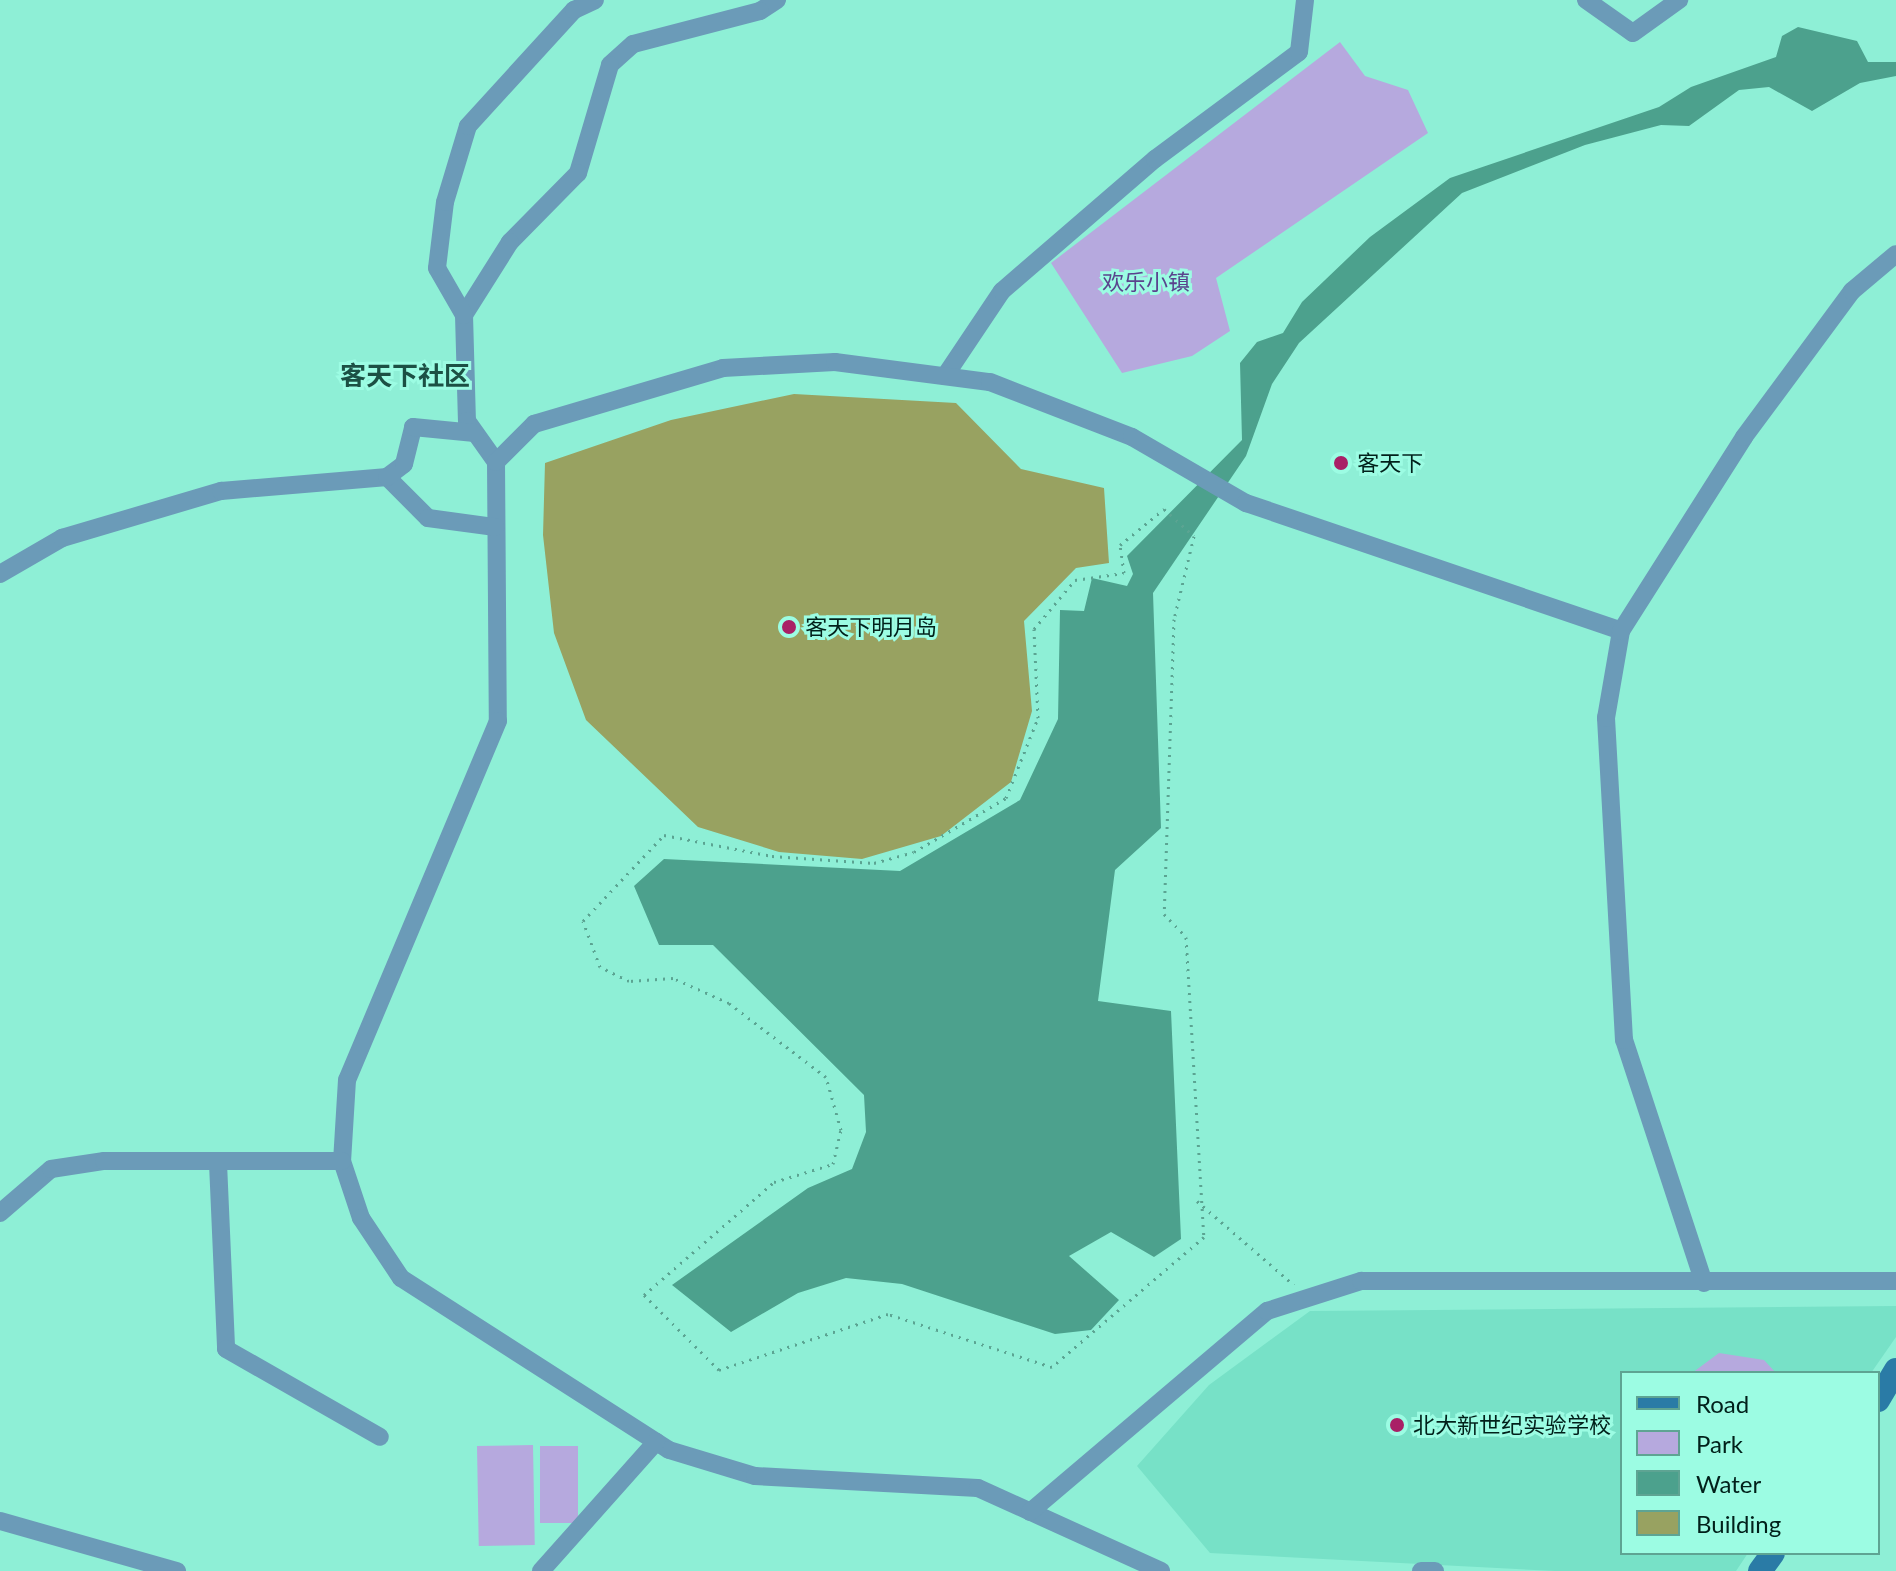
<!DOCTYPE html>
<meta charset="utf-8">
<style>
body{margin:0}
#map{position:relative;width:1896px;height:1571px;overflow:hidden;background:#8eefd6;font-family:Lato,"Noto Sans SC",sans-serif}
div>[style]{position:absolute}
.built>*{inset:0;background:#77e1c7}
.green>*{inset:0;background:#b6a9de;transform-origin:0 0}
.water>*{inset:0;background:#4ca18d}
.building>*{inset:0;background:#98a261}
.path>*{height:3px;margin-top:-1.5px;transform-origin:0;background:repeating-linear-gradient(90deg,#5ba492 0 2px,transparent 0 8px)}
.street>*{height:18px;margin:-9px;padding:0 9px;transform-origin:9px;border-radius:9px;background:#6b9bb8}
.secondary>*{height:24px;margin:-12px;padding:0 12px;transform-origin:12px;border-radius:12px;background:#2a7ba6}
.dots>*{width:22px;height:22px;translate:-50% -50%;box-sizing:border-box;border:4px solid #9cfce3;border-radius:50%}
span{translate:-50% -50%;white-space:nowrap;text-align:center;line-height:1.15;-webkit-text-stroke:6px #9cfce3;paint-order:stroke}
.park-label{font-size:22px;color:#5a438d}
.poi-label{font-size:22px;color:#01201a}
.left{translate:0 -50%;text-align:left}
.quarter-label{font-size:26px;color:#1c5044;font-weight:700}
.legend{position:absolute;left:1620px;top:1371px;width:260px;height:184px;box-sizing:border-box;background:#9cfce3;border:2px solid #5ea493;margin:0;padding:10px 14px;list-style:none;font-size:24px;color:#01201a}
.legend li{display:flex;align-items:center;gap:16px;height:40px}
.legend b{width:40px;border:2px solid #5ea493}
</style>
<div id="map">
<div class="built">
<div style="clip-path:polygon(1896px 1306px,1896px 1337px,1871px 1373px,1622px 1373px,1622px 1553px,1748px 1553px,1736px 1571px,1555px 1571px,1210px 1553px,1137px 1466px,1209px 1385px,1310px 1311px)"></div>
</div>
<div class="green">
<div style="clip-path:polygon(1340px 42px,1365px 76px,1408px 90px,1428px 133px,1216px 278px,1230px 331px,1192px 356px,1122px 373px,1051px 263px)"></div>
<div style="clip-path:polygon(1719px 1353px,1764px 1360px,1776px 1373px,1692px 1373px)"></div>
<div style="left:533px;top:1445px;width:100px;height:56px;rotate:89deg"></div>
<div style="left:540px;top:1446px;width:38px;height:77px"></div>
</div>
<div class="water">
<div style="clip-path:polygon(1798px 27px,1857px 41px,1868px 62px,1896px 62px,1896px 76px,1860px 83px,1812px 111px,1769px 87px,1739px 90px,1689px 126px,1661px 125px,1585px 145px,1462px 193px,1299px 343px,1272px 384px,1246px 456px,1153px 593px,1161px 828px,1115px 870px,1098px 1001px,1171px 1011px,1181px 1239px,1154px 1257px,1111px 1232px,1069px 1256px,1119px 1300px,1091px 1330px,1055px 1334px,902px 1284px,846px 1278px,798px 1293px,731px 1332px,672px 1285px,808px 1188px,852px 1169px,866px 1132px,864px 1095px,713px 945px,659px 945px,634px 886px,664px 859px,900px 871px,1020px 800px,1058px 719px,1060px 610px,1084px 611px,1092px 578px,1127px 586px,1133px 574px,1127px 556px,1242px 440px,1240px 363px,1257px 342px,1283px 333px,1302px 302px,1370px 237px,1450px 178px,1659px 107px,1691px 87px,1776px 57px,1782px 36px)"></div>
</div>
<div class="building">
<div style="clip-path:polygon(794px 394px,956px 403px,1021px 469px,1104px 488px,1109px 563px,1076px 568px,1024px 621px,1032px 711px,1011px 782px,941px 836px,862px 859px,779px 852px,698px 827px,586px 720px,554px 633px,543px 535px,545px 463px,671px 420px)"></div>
</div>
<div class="path">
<div style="left:1164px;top:509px;width:40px;rotate:42deg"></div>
<div style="left:1194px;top:536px;width:85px;rotate:103.5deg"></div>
<div style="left:1174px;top:619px;width:295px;rotate:91.9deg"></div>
<div style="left:1164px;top:914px;width:32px;rotate:46deg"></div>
<div style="left:1186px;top:937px;width:301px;rotate:86.6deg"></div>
<div style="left:1204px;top:1237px;width:200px;rotate:139.5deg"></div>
<div style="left:1052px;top:1367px;width:172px;rotate:-162.1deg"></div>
<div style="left:888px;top:1314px;width:178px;rotate:161.7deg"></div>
<div style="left:719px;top:1370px;width:106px;rotate:-135deg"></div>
<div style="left:644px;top:1295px;width:172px;rotate:-41deg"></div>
<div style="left:774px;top:1182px;width:62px;rotate:-17deg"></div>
<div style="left:833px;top:1164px;width:35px;rotate:-77deg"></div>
<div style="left:841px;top:1130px;width:55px;rotate:-105.8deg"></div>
<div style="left:826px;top:1077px;width:122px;rotate:-142.7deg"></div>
<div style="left:729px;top:1003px;width:61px;rotate:-155.9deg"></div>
<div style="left:673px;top:978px;width:44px;rotate:176.1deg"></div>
<div style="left:629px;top:981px;width:32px;rotate:-154deg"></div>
<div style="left:600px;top:967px;width:49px;rotate:-110.3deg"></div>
<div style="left:583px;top:921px;width:118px;rotate:-46.7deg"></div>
<div style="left:664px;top:835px;width:110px;rotate:11deg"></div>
<div style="left:772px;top:856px;width:102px;rotate:3.9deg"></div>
<div style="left:874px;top:863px;width:41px;rotate:-15.4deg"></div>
<div style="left:914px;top:852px;width:107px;rotate:-30.4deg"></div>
<div style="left:1006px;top:798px;width:86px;rotate:-68.2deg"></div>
<div style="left:1038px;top:718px;width:89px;rotate:-92.6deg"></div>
<div style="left:1034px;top:629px;width:64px;rotate:-50.1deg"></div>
<div style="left:1075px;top:580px;width:49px;rotate:-8.1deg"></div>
<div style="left:1124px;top:573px;width:28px;rotate:-98deg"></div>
<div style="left:1120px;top:545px;width:57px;rotate:-39.3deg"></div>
<div style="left:1197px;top:1201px;width:128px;rotate:40.9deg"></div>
</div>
<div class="street">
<div style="left:777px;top:0;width:20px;rotate:147deg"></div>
<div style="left:760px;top:11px;width:131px;rotate:165.4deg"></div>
<div style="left:633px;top:44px;width:31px;rotate:138deg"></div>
<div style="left:610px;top:65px;width:113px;rotate:106.5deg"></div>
<div style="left:578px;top:173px;width:97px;rotate:134.6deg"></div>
<div style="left:510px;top:242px;width:86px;rotate:122.2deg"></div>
<div style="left:464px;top:315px;width:106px;rotate:88.4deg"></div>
<div style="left:467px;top:421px;width:50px;rotate:54.7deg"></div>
<div style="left:496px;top:462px;width:259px;rotate:89.6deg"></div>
<div style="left:498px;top:721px;width:389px;rotate:112.8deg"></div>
<div style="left:347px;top:1080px;width:81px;rotate:93.5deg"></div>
<div style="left:342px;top:1161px;width:60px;rotate:71.6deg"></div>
<div style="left:361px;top:1218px;width:72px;rotate:56.3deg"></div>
<div style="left:401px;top:1278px;width:318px;rotate:32.7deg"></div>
<div style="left:669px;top:1450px;width:90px;rotate:16.8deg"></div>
<div style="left:755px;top:1476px;width:223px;rotate:3.1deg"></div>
<div style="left:978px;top:1488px;width:201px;rotate:24.4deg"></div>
<div style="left:1586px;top:0;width:57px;rotate:35.1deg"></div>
<div style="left:1633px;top:33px;width:57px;rotate:-35.7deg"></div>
<div style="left:464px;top:315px;width:54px;rotate:-119.9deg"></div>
<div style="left:437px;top:268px;width:66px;rotate:-83.1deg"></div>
<div style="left:445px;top:202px;width:79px;rotate:-73.2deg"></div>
<div style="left:468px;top:126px;width:157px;rotate:-47.6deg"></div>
<div style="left:574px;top:10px;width:23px;rotate:-25deg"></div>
<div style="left:945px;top:376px;width:102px;rotate:-56.2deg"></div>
<div style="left:1002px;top:291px;width:202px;rotate:-40.8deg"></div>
<div style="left:1155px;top:159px;width:179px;rotate:-36.6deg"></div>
<div style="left:1299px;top:52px;width:52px;rotate:-83.4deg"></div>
<div style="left:496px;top:462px;width:54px;rotate:-45deg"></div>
<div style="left:534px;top:424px;width:197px;rotate:-16.5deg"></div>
<div style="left:723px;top:368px;width:112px;rotate:-3.1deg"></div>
<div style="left:835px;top:362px;width:156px;rotate:7.4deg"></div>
<div style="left:990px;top:382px;width:152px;rotate:21.2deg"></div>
<div style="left:1132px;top:437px;width:132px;rotate:30.1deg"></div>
<div style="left:1246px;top:503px;width:396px;rotate:18.8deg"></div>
<div style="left:387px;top:477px;width:58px;rotate:45deg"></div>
<div style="left:428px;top:518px;width:68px;rotate:7.7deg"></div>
<div style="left:0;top:574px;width:72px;rotate:-30.1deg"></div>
<div style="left:62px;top:538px;width:166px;rotate:-16.5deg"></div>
<div style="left:221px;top:491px;width:167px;rotate:-4.8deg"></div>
<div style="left:387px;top:477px;width:21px;rotate:-37deg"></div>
<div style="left:404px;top:464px;width:38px;rotate:-76deg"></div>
<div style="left:413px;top:427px;width:62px;rotate:5.5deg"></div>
<div style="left:218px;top:1163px;width:186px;rotate:87.5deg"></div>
<div style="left:226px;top:1349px;width:177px;rotate:29.7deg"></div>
<div style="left:0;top:1213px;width:67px;rotate:-40.8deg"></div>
<div style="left:51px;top:1169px;width:54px;rotate:-8.6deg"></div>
<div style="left:104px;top:1161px;width:238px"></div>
<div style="left:1704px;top:1283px;width:256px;rotate:-108.2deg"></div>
<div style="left:1624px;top:1040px;width:323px;rotate:-93.2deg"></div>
<div style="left:1606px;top:718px;width:88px;rotate:-80.2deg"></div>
<div style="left:1621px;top:631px;width:230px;rotate:-57.6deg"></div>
<div style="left:1744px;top:437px;width:182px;rotate:-53.5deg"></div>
<div style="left:1852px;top:291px;width:57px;rotate:-40.1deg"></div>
<div style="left:1030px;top:1512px;width:311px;rotate:-40.3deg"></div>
<div style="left:1267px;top:1311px;width:99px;rotate:-17.7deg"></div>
<div style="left:1361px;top:1281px;width:535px"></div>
<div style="left:0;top:1521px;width:184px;rotate:15.8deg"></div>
<div style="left:541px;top:1571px;width:173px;rotate:-48.3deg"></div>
<div style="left:1421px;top:1571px;width:14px"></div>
</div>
<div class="secondary">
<div style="left:1878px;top:1400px;width:35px;rotate:-59deg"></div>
<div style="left:1760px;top:1571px;width:22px;rotate:-54deg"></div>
</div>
<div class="dots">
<div style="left:1341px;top:463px;background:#a92066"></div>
<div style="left:789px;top:627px;background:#a92066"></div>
<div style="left:1397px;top:1425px;background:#a92066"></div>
</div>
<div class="park-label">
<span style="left:1146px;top:282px">欢乐小镇</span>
</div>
<div class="poi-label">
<span class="left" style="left:1357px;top:463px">客天下</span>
<span class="left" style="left:805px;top:627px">客天下明月岛</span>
<span class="left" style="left:1413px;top:1425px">北大新世纪实验学校</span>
</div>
<div class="quarter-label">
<span style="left:405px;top:376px">客天下社区</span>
</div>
<ul class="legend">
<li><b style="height:10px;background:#2a7ba6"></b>Road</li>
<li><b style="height:22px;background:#b6a9de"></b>Park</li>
<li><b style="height:22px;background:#4ca18d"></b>Water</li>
<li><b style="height:22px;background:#98a261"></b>Building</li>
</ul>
</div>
